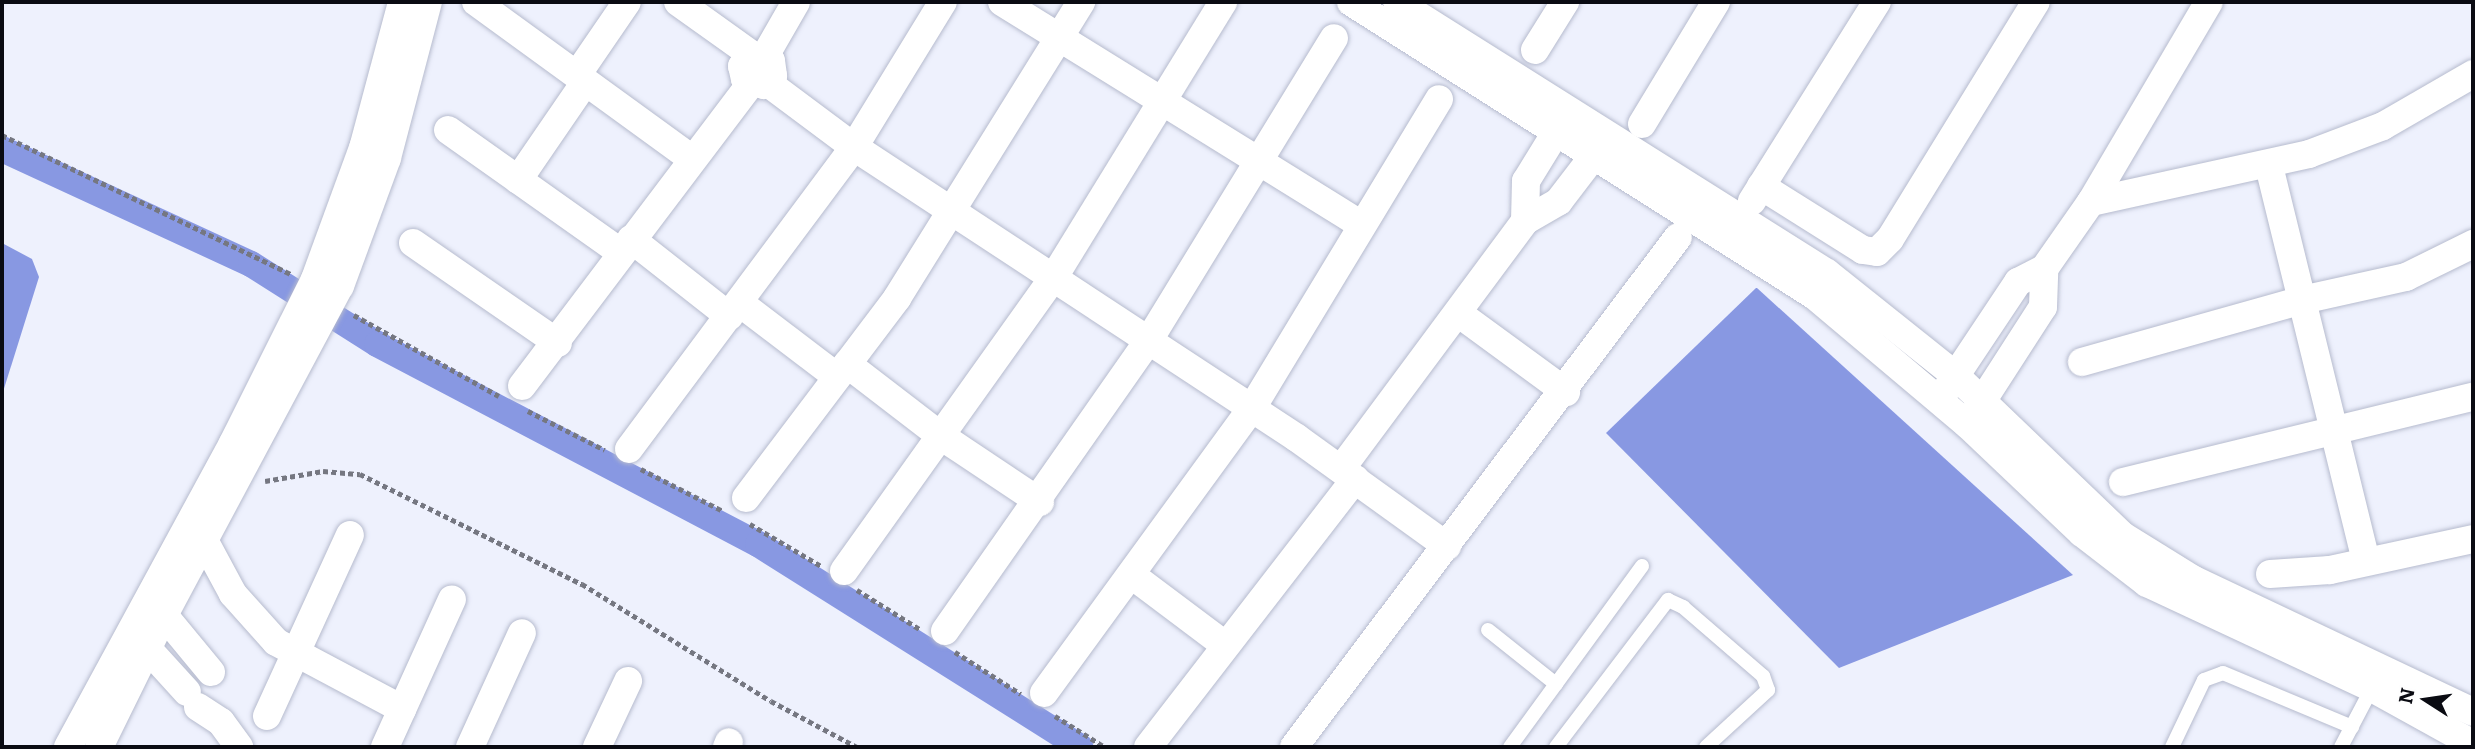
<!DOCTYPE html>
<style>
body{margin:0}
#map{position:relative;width:2475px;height:749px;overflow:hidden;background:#eef1fd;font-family:Literata,serif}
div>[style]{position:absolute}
.water>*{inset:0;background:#8898e2}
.canal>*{height:26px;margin:-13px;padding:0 13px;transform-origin:13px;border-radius:13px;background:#8898e2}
.path>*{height:4.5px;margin-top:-2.25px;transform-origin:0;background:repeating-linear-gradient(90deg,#757781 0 5px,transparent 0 8.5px)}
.roads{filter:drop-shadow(0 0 2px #b6bbce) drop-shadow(0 0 2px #b6bbce)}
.service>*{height:14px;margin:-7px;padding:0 7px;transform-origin:7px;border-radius:7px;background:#fff}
.minor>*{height:28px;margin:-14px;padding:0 14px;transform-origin:14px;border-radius:14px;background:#fff}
span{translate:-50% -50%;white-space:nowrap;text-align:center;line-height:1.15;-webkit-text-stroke:5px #fefefe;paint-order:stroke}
.frame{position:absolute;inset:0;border:4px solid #0a0b12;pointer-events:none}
.north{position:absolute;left:2391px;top:665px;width:70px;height:70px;-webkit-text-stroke:5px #fefefe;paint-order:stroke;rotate:282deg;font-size:19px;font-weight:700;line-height:28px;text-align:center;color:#0a0b12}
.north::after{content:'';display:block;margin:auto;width:24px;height:32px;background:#0a0b12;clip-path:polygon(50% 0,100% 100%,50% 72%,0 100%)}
</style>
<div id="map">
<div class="water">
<div style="clip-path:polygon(2px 243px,32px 259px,39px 277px,2px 395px)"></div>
<div style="clip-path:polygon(1756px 288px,1757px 288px,2073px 575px,1839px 668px,1606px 433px)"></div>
</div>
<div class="canal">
<div style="left:2px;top:149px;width:274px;rotate:24.8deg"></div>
<div style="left:251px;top:264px;width:149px;rotate:32.4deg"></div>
<div style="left:377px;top:344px;width:430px;rotate:27.7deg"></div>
<div style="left:758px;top:544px;width:381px;rotate:32.2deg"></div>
</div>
<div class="path">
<div style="left:2px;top:135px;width:321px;rotate:25.7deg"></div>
<div style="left:354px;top:315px;width:166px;rotate:29.2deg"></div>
<div style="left:528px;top:411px;width:86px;rotate:26.9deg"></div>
<div style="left:641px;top:469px;width:92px;rotate:27.1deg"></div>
<div style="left:265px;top:481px;width:59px;rotate:-9.8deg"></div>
<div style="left:323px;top:471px;width:37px;rotate:5deg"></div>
<div style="left:360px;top:474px;width:248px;rotate:26.4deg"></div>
<div style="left:582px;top:584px;width:222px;rotate:31.8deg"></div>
<div style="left:771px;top:701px;width:98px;rotate:28.1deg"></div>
<div style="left:750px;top:524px;width:82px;rotate:30.6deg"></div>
<div style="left:857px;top:590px;width:75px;rotate:32deg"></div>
<div style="left:955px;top:652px;width:78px;rotate:32.5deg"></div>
<div style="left:1055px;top:716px;width:59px;rotate:31.8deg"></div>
</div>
<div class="roads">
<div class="service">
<div style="left:1488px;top:630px;width:87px;rotate:38.5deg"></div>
<div style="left:1510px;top:747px;width:224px;rotate:-53.9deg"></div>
<div style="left:1556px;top:747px;width:185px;rotate:-52.7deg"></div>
<div style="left:1668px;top:600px;width:17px;rotate:25deg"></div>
<div style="left:1683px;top:607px;width:106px;rotate:40.8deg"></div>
<div style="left:1763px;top:676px;width:15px;rotate:70deg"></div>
<div style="left:1768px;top:690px;width:84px;rotate:137.4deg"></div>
<div style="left:2172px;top:747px;width:74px;rotate:-64.5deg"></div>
<div style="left:2204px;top:680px;width:20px;rotate:-20deg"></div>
<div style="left:2223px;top:673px;width:140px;rotate:22.7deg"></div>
<div style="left:2341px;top:747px;width:67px;rotate:-62.3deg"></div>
</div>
<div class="minor">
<div style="left:476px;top:2px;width:266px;rotate:36deg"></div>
<div style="left:678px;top:2px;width:91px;rotate:35.6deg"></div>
<div style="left:752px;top:55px;width:20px;rotate:18deg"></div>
<div style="left:771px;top:61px;width:15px;rotate:82deg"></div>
<div style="left:773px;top:76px;width:13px;rotate:135deg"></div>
<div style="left:764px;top:85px;width:20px;rotate:-162deg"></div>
<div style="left:745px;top:79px;width:13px;rotate:-103deg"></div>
<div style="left:742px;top:66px;width:15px;rotate:-48deg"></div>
<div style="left:1002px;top:2px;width:421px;rotate:31.8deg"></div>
<div style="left:1351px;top:2px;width:549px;rotate:32.36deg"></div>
<div style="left:1815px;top:296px;width:199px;rotate:40.1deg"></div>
<div style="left:1967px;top:424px;width:158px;rotate:43.5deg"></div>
<div style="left:2082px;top:533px;width:82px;rotate:37.6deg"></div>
<div style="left:2147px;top:583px;width:248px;rotate:25deg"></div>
<div style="left:2372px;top:688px;width:115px;rotate:29deg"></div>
<div style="left:1397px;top:2px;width:508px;rotate:32.22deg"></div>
<div style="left:1827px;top:273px;width:164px;rotate:38.6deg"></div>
<div style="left:1955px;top:375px;width:233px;rotate:43.8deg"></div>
<div style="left:2123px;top:536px;width:84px;rotate:31.8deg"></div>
<div style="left:2194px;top:580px;width:309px;rotate:25.3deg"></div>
<div style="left:1535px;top:50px;width:57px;rotate:-58deg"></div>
<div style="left:765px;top:56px;width:62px;rotate:-60.1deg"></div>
<div style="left:577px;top:75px;width:88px;rotate:-55.6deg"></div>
<div style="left:768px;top:83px;width:107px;rotate:36.7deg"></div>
<div style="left:854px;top:147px;width:530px;rotate:33.3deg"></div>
<div style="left:1297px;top:438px;width:185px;rotate:35.8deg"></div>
<div style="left:1642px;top:124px;width:143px;rotate:-58.8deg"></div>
<div style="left:448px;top:130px;width:213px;rotate:35.3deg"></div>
<div style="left:2269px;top:166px;width:407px;rotate:76.2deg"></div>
<div style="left:518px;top:180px;width:119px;rotate:-55.6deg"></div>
<div style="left:1761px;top:186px;width:120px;rotate:32.1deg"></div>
<div style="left:1863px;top:250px;width:14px;rotate:8deg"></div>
<div style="left:1877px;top:252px;width:18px;rotate:-45deg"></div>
<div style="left:1890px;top:239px;width:278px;rotate:-58.4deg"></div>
<div style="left:1752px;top:201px;width:235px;rotate:-57.9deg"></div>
<div style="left:2091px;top:202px;width:223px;rotate:-12.4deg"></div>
<div style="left:2309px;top:154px;width:79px;rotate:-20.7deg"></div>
<div style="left:2383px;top:126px;width:104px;rotate:-30deg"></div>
<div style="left:1525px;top:221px;width:40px;rotate:-88.6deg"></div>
<div style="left:1526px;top:181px;width:76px;rotate:-58.4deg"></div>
<div style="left:631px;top:239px;width:125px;rotate:38.2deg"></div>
<div style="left:413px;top:243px;width:176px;rotate:34.6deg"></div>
<div style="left:740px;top:303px;width:122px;rotate:37.3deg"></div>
<div style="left:1458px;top:313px;width:134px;rotate:36.2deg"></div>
<div style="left:2082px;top:362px;width:229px;rotate:-15.7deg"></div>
<div style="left:2302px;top:300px;width:107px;rotate:-12.5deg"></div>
<div style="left:2406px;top:277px;width:75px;rotate:-26.2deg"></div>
<div style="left:847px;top:364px;width:118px;rotate:37.5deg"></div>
<div style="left:941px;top:436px;width:119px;rotate:33.7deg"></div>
<div style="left:522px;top:386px;width:378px;rotate:-52.9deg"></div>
<div style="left:1946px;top:390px;width:130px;rotate:-56.3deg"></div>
<div style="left:2018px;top:282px;width:29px;rotate:-27deg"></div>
<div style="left:2044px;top:269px;width:82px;rotate:-55deg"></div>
<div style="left:2091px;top:202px;width:232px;rotate:-59.5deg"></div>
<div style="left:1972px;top:417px;width:131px;rotate:-57.2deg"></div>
<div style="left:2043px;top:307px;width:38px;rotate:-88deg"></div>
<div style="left:629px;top:449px;width:377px;rotate:-53.3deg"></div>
<div style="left:854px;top:147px;width:170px;rotate:-58.5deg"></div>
<div style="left:1341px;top:469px;width:309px;rotate:-53.4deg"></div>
<div style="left:1525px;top:221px;width:39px;rotate:-30deg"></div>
<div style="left:1559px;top:201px;width:76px;rotate:-52.5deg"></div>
<div style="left:2123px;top:482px;width:360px;rotate:-13.7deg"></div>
<div style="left:746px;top:498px;width:251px;rotate:-52.9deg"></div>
<div style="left:897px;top:298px;width:349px;rotate:-58.1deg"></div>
<div style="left:205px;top:542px;width:59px;rotate:61.7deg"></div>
<div style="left:233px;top:594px;width:64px;rotate:48.1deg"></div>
<div style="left:276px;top:642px;width:143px;rotate:28deg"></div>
<div style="left:844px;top:571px;width:361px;rotate:-54.5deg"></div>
<div style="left:1054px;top:277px;width:323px;rotate:-58.4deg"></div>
<div style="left:2270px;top:574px;width:60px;rotate:-3.8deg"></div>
<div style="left:2330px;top:570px;width:146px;rotate:-12.2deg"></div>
<div style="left:1133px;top:576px;width:115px;rotate:36.9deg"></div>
<div style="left:153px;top:602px;width:91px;rotate:50.4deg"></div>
<div style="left:945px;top:631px;width:355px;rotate:-55deg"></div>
<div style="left:1149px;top:340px;width:354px;rotate:-58.5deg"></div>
<div style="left:137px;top:637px;width:74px;rotate:47.7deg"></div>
<div style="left:1044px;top:693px;width:353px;rotate:-53.9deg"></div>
<div style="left:1252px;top:408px;width:361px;rotate:-58.8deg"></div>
<div style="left:198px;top:707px;width:27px;rotate:33deg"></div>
<div style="left:221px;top:722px;width:31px;rotate:54deg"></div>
<div style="left:267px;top:716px;width:199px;rotate:-65.4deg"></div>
<div style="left:68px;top:747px;width:346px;rotate:-61.5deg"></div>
<div style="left:233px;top:443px;width:183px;rotate:-63.4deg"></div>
<div style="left:315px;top:279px;width:140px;rotate:-69.9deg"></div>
<div style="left:363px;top:148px;width:151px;rotate:-75deg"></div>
<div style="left:99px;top:747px;width:147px;rotate:-63.8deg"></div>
<div style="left:164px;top:615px;width:373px;rotate:-61.9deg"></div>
<div style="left:340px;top:286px;width:136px;rotate:-69.8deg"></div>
<div style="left:387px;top:158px;width:161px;rotate:-75.3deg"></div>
<div style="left:385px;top:747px;width:162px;rotate:-65.6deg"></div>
<div style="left:470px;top:747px;width:125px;rotate:-65.5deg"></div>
<div style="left:597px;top:747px;width:73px;rotate:-64.8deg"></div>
<div style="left:727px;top:747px;width:5px;rotate:-68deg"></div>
<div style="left:1148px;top:747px;width:339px;rotate:-52.3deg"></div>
<div style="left:1294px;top:747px;width:638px;rotate:-53.02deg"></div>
</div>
</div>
<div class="frame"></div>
<div class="north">N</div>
</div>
